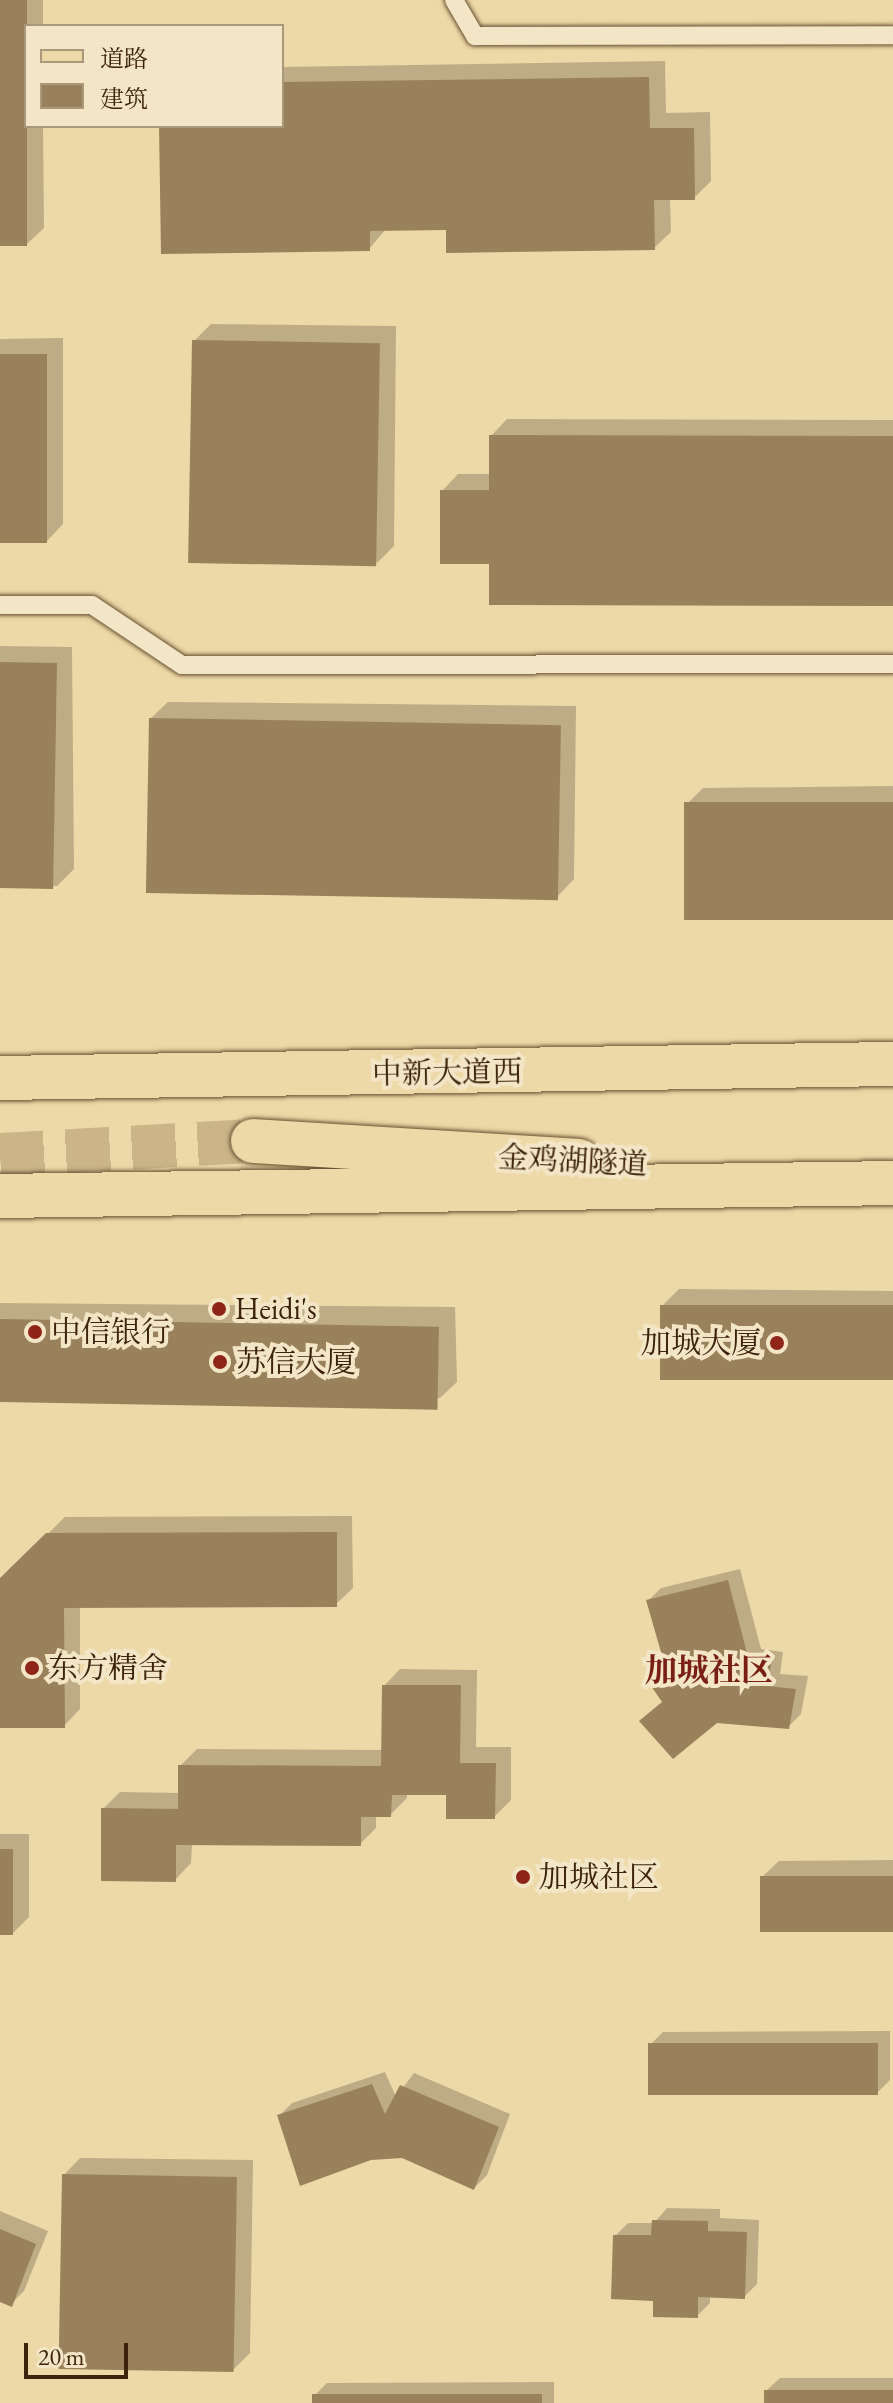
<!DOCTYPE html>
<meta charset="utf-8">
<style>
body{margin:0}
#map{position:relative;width:893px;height:2403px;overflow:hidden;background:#edd8a7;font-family:"EB Garamond","Noto Serif SC",serif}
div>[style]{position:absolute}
.shadow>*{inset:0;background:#0003}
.building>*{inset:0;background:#99815c;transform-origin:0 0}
.primary-tunnel>*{height:44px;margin-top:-22px;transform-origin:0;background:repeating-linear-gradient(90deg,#cab488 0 44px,transparent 0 66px)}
.roads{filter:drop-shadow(0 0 2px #695032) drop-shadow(0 0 2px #695032)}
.lane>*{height:18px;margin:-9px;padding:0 9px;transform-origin:9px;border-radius:9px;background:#f3e6c6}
.primary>*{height:44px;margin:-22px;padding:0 22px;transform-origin:22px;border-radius:22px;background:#edd8a7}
.dots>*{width:22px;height:22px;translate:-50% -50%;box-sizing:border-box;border:4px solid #f3e6c6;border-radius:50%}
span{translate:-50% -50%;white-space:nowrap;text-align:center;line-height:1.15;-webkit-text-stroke:8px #f3e6c6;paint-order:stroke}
.street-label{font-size:30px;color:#3d230b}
.poi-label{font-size:30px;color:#3d230b}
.left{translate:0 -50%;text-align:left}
.right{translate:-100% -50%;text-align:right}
.neighbourhood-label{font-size:32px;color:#7a1f14;font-weight:700}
.legend{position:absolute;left:24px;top:24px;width:260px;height:104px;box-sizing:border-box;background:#f3e6c6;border:2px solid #aa987b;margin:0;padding:10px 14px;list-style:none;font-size:24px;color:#3d230b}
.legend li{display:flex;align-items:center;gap:16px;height:40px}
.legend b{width:40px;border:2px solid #aa987b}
.scale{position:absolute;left:24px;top:2343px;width:104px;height:36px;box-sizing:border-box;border:4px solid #3d230b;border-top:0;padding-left:10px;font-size:24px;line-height:28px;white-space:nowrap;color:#3d230b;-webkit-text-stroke:6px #f3e6c6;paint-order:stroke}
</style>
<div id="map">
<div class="shadow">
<div style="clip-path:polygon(0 0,43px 0,43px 26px,26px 26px,26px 126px,43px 126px,44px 228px,27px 244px,0 244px)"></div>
<div style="clip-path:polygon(665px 61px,666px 113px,710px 112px,711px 181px,694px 198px,670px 198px,671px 232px,654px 248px,448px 228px,386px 229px,369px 249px,161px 126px,282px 126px,282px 67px)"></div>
<div style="clip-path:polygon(211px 324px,396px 326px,394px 546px,377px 563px,194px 341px)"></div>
<div style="clip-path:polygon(63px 338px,63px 524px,47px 541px,0 541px,0 339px)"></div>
<div style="clip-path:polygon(507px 419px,893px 420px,893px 604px,491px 562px,442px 491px,458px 474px,491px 474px,491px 436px)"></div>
<div style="clip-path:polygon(0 646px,72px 647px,74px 869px,57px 886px,0 886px)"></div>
<div style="clip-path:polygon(168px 702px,576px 706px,574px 879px,558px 896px,151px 718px)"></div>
<div style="clip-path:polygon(893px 786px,893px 918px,686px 805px,703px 788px)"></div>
<div style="clip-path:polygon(679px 1289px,893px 1291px,893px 1379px,662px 1306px)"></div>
<div style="clip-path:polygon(0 1303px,455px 1307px,457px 1382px,440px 1398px,0 1400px)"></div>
<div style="clip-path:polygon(352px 1516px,353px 1588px,336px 1604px,80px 1606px,80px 1709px,64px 1726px,0 1726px,0 1581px,65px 1517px)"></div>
<div style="clip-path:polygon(740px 1569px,761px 1649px,783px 1652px,780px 1674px,808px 1676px,801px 1714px,788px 1727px,664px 1701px,669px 1672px,648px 1601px,661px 1588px)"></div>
<div style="clip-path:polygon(400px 1669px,477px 1670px,476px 1747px,511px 1747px,511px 1800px,494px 1817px,448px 1793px,407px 1793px,407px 1798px,390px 1815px,376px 1815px,376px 1828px,360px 1844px,192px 1843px,191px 1863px,175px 1880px,103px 1809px,120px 1792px,180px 1793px,180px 1766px,197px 1749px,383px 1750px,384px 1686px)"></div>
<div style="clip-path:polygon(0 1834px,29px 1834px,29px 1917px,13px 1933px,0 1933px)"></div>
<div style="clip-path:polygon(893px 1860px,893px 1930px,762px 1877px,779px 1861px)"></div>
<div style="clip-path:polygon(890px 2031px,890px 2080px,877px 2093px,650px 2045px,663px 2032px)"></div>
<div style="clip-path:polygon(385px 2072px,396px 2097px,414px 2073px,510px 2114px,487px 2175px,474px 2188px,402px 2156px,279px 2116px,292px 2103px)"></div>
<div style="clip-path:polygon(80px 2158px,253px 2160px,250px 2353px,234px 2369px,64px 2175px)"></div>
<div style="clip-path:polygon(667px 2208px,720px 2209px,720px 2218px,759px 2220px,757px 2284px,744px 2297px,710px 2296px,710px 2303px,697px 2316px,655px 2299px,615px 2236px,628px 2223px,654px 2223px)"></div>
<div style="clip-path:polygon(0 2211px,48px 2231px,24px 2291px,11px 2304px,0 2299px)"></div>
<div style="clip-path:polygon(780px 2378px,893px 2378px,893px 2403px,766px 2403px,766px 2391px)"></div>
<div style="clip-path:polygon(554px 2382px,554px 2403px,314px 2403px,314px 2396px,327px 2383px)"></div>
</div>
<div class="building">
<div style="left:0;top:0;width:27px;height:246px"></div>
<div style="clip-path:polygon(649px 77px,650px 128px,694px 128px,695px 200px,654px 200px,655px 250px,446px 253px,446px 230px,370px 231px,370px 251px,161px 254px,159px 126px,282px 126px,282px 82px)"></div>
<div style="left:192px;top:340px;width:188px;height:223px;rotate:1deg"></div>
<div style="left:0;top:354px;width:47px;height:189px"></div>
<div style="clip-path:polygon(489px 435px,893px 436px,893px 606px,489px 605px,489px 564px,440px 564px,440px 490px,489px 490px)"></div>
<div style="left:0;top:662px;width:57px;height:226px;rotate:1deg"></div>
<div style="left:149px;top:718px;width:412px;height:175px;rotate:1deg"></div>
<div style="left:893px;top:802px;width:118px;height:209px;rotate:90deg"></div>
<div style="left:660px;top:1305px;width:233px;height:75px"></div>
<div style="left:0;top:1319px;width:439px;height:83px;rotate:1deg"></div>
<div style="clip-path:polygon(337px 1532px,337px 1607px,64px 1608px,65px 1728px,0 1728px,0 1578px,46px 1533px)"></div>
<div style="clip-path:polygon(728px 1580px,749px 1661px,771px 1664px,768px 1686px,796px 1689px,789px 1729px,717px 1723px,673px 1759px,639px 1721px,662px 1702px,651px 1686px,667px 1673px,646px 1600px)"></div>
<div style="clip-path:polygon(382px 1685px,461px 1685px,460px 1763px,496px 1763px,495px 1819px,446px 1819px,446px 1795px,392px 1795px,391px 1817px,361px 1817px,361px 1846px,176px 1845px,176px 1882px,101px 1881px,101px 1808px,178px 1809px,178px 1765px,381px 1766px)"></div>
<div style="left:0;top:1849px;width:13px;height:86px"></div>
<div style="left:893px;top:1876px;width:56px;height:133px;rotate:90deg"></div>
<div style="left:878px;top:2043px;width:52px;height:230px;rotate:90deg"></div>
<div style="clip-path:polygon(372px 2084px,385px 2114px,400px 2085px,499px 2127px,474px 2190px,402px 2158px,371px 2160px,300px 2186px,277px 2115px)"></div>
<div style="left:62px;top:2174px;width:175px;height:195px;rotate:1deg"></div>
<div style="clip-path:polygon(652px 2220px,708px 2221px,708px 2231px,747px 2232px,745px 2299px,698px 2297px,698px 2318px,653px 2317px,653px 2301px,611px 2299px,613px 2235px,651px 2235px)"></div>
<div style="clip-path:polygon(0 2229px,36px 2244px,12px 2307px,0 2302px)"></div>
<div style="left:764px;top:2390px;width:129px;height:13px"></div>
<div style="left:542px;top:2394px;width:9px;height:230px;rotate:90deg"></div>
</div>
<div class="primary-tunnel">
<div style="left:0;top:1155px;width:253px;rotate:-3.2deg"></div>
</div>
<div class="roads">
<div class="lane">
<div style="left:454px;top:0;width:42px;rotate:59.7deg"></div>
<div style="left:475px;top:36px;width:418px;rotate:-0.1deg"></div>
<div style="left:0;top:605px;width:92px"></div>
<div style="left:92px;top:605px;width:108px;rotate:33.7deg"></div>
<div style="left:182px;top:665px;width:711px;rotate:-0.08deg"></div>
</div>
<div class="primary">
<div style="left:0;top:1078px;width:893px;rotate:-0.9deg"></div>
<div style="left:253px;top:1141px;width:326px;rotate:3.5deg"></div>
<div style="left:0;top:1196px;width:893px;rotate:-0.83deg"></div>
</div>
</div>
<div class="dots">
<div style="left:219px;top:1309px;background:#8f2418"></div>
<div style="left:35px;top:1332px;background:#8f2418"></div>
<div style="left:777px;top:1343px;background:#8f2418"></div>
<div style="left:220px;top:1362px;background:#8f2418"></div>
<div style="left:32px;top:1668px;background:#8f2418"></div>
<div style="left:523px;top:1877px;background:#8f2418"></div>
</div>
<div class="street-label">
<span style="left:447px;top:1073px;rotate:-1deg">中新大道西</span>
<span style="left:573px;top:1161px;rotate:3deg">金鸡湖隧道</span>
</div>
<div class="poi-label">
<span class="left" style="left:235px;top:1309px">Heidi's</span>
<span class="left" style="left:51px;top:1332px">中信银行</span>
<span class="right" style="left:761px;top:1343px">加城大厦</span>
<span class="left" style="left:236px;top:1362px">苏信大厦</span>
<span class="left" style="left:48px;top:1668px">东方精舍</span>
<span class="left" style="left:539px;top:1877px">加城社区</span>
</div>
<div class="neighbourhood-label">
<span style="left:709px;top:1670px">加城社区</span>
</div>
<ul class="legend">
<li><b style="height:10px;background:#edd8a7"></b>道路</li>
<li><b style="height:22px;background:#99815c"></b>建筑</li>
</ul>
<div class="scale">20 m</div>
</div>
